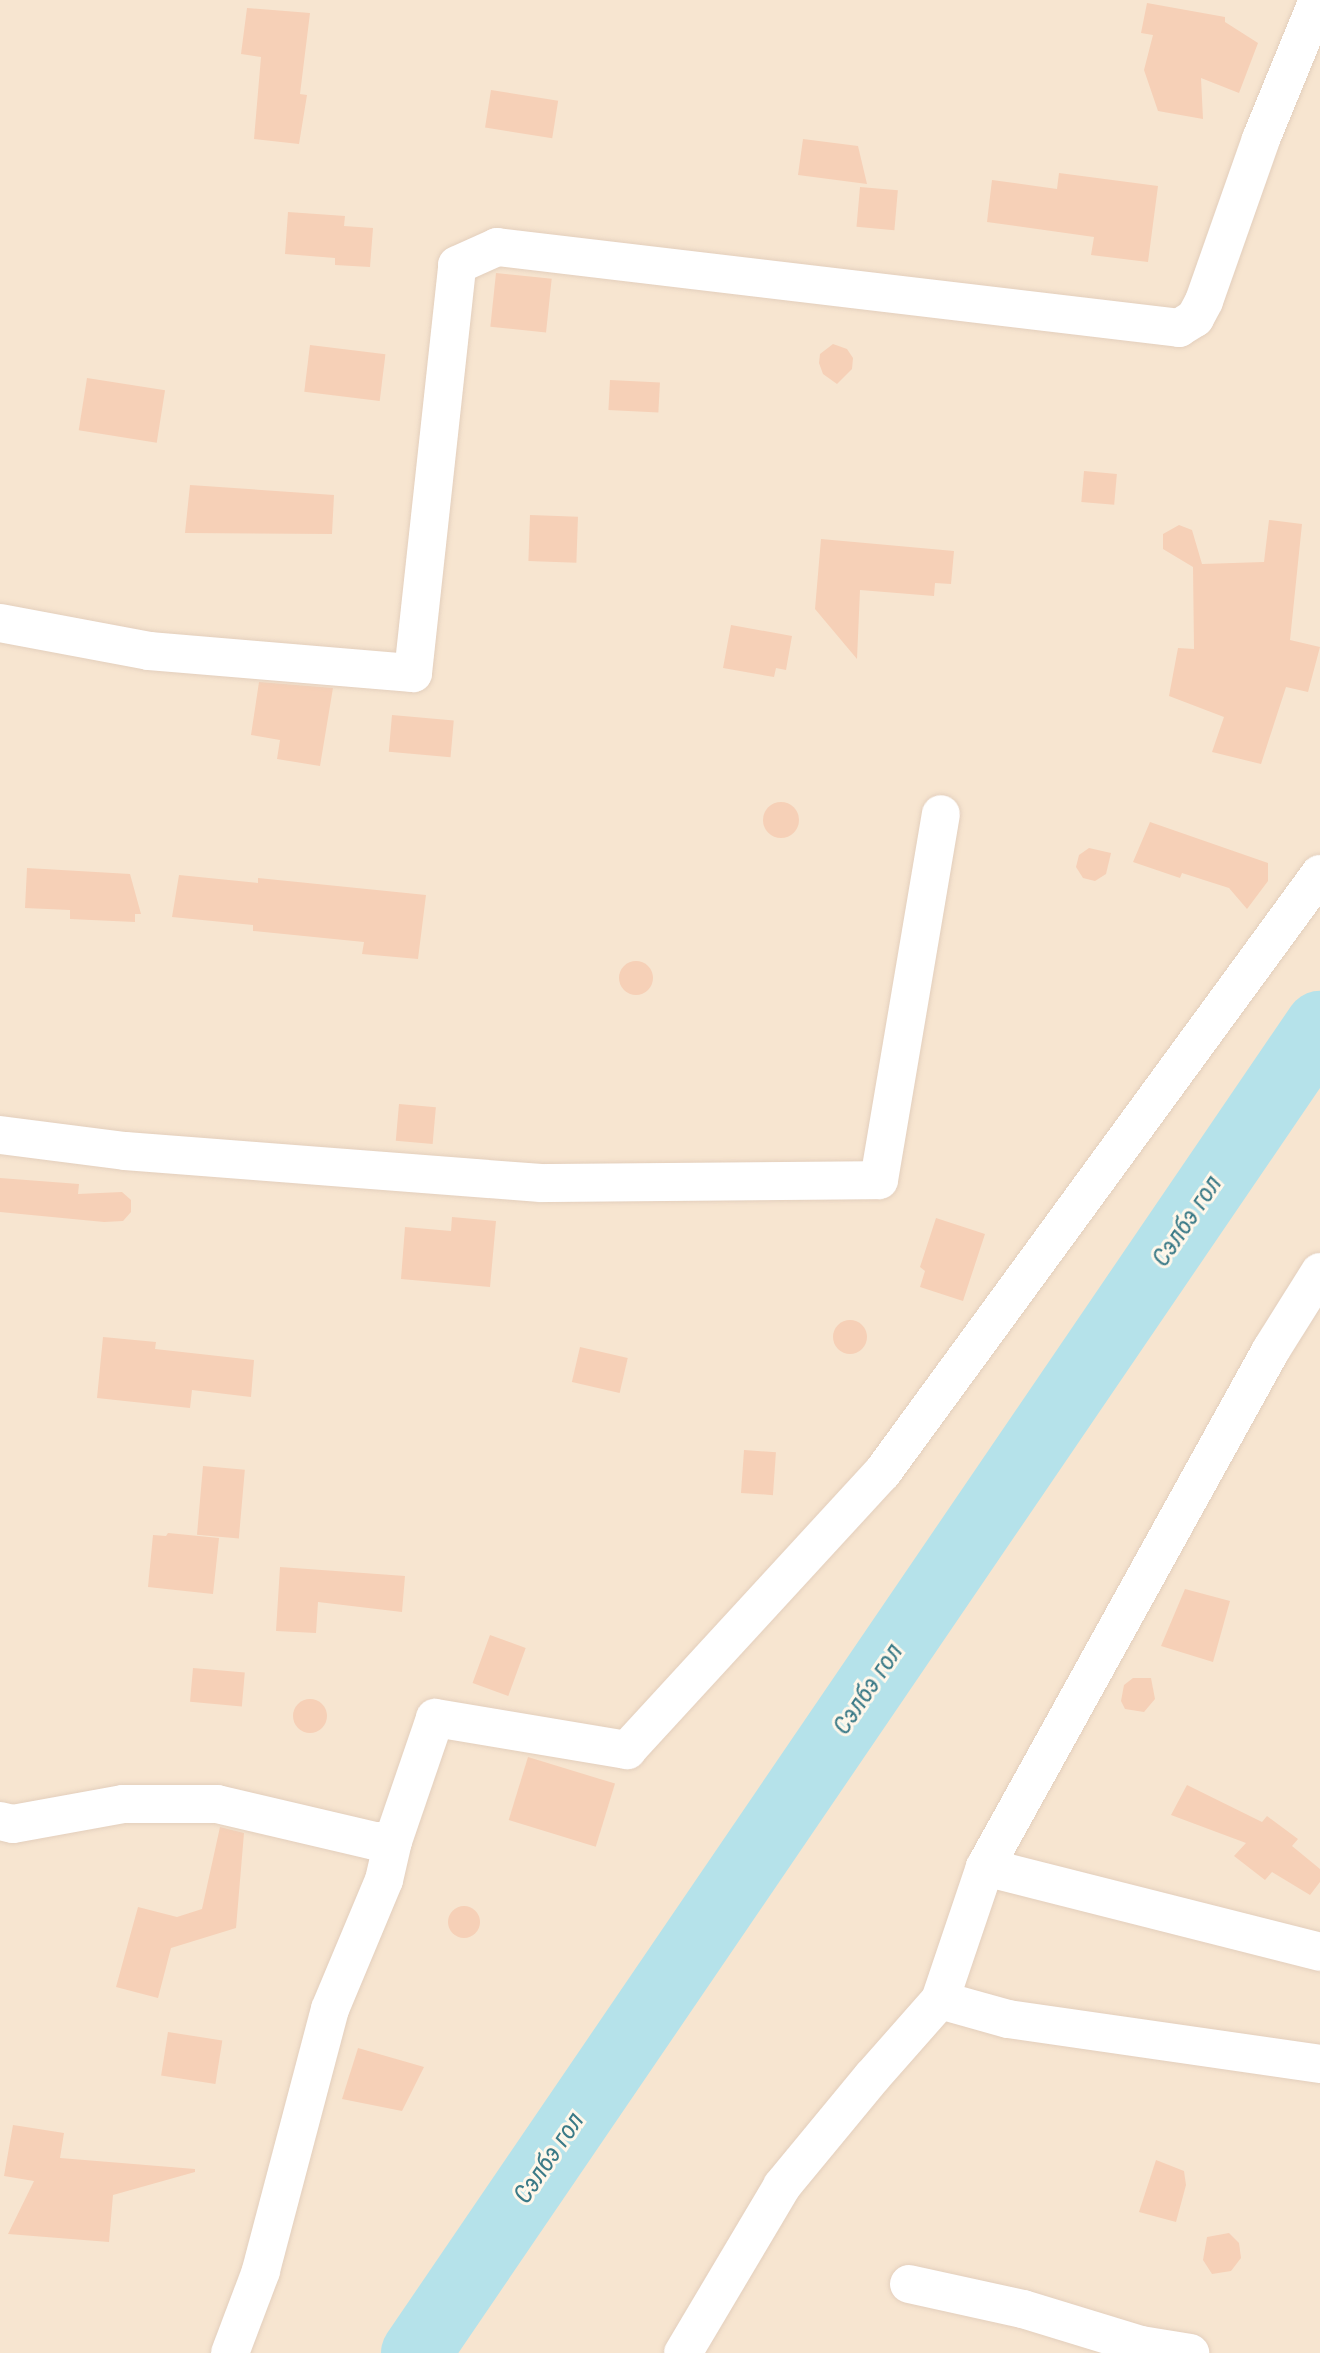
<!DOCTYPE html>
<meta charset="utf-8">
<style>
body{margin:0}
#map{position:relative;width:1320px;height:2353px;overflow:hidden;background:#fef3e2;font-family:"Roboto Condensed",sans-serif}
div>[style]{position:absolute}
.residential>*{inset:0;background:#f7e5d0;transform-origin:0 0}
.river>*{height:70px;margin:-35px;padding:0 35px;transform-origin:35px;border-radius:35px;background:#b5e2ea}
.building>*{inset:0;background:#f6d0b7;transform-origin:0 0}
.round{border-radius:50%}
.roads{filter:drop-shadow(0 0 2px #e3cfbd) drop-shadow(0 0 2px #e3cfbd)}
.street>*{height:38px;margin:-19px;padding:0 19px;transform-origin:19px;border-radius:19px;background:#fff}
span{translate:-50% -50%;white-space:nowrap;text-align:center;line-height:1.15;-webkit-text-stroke:6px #fff7ea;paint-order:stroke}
.water-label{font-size:26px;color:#3b7a87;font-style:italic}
</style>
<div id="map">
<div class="residential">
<div style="left:0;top:0;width:1320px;height:2353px"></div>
</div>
<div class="river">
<div style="left:416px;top:2353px;width:1606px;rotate:-55.74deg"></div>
</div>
<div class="building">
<div style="clip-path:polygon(1147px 3px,1225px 17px,1225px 22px,1258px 43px,1239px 93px,1201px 78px,1203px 119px,1158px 111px,1144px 70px,1153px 35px,1141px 33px)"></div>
<div style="clip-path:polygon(247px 8px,310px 13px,300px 94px,307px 95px,299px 144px,254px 139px,261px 57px,241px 54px)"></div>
<div style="left:491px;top:90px;width:68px;height:38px;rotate:9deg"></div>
<div style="clip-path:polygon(803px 139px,858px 146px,867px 184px,798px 175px)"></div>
<div style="clip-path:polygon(1059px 173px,1158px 186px,1148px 262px,1091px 255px,1094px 237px,987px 222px,992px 180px,1057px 189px)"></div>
<div style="left:860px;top:187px;width:38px;height:40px;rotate:5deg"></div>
<div style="clip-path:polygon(288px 212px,345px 216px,344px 226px,373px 228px,370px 267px,335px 265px,335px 258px,285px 254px)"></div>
<div style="left:496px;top:273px;width:56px;height:54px;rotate:6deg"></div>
<div style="clip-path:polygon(833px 344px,847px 349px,853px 358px,852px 369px,837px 384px,823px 374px,819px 363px,820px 354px)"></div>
<div style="left:310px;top:345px;width:76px;height:47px;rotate:7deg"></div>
<div style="left:87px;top:378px;width:79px;height:53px;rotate:9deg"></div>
<div style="left:610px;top:380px;width:50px;height:30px;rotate:3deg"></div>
<div style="left:1084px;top:471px;width:33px;height:31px;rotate:5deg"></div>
<div style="clip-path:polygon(190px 485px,334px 495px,332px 534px,185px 533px)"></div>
<div style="left:530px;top:515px;width:48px;height:46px;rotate:2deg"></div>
<div style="clip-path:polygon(1269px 520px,1302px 524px,1290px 640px,1320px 647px,1308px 692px,1286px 687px,1261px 764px,1212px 752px,1224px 717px,1169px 696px,1178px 648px,1194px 649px,1193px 567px,1163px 549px,1163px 534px,1179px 525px,1192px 530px,1202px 564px,1264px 562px)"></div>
<div style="clip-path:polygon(821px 539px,954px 551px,951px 584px,935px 583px,934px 596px,860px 590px,857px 659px,815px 609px)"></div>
<div style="clip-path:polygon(731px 625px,792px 636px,786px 670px,776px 668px,774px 677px,723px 668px)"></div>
<div style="clip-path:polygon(259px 682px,333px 688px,320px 766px,277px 759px,280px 740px,251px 735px)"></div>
<div style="left:392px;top:715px;width:62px;height:37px;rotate:5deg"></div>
<div class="round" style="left:763px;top:802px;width:36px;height:36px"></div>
<div style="clip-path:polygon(1150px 822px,1268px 863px,1268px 881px,1247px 909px,1229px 888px,1182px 873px,1180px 878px,1133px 862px)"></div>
<div style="clip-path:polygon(1089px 848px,1111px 853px,1106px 874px,1095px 881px,1083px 878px,1076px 867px,1079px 855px)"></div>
<div style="clip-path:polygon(27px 868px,130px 874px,141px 914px,135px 914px,135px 922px,70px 919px,70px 910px,25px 908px)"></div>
<div style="clip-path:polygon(179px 875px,258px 883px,258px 878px,426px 895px,418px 959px,362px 954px,364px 942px,253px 931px,253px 925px,172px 917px)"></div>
<div class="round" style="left:619px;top:961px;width:34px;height:34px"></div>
<div style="left:399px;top:1104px;width:37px;height:37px;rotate:5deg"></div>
<div style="clip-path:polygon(0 1178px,79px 1184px,78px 1194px,122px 1192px,131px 1200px,131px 1212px,123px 1221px,104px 1222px,0 1212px)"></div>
<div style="clip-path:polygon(452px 1217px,496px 1221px,490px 1287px,401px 1279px,405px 1227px,451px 1231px)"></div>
<div style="clip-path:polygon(936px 1218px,985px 1234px,963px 1301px,920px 1287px,925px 1271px,920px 1267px)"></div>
<div class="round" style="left:833px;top:1320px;width:34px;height:34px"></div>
<div style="clip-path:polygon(103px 1337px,156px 1342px,155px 1349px,254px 1360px,251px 1397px,192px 1390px,190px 1408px,97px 1398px)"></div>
<div style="left:580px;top:1347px;width:49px;height:36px;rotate:13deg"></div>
<div style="left:744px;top:1450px;width:32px;height:43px;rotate:4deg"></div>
<div style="left:203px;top:1466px;width:42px;height:69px;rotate:5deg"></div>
<div style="clip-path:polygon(168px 1533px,219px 1538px,213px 1594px,148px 1587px,153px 1535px,166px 1536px)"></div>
<div style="clip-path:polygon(280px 1567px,405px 1576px,402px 1612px,318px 1602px,316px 1633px,276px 1631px)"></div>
<div style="clip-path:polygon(1185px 1589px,1230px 1601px,1213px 1662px,1161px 1646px)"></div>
<div style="left:490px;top:1635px;width:38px;height:51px;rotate:20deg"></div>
<div style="left:193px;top:1668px;width:52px;height:34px;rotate:5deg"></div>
<div style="clip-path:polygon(1133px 1678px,1151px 1678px,1155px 1699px,1144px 1712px,1125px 1709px,1121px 1701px,1124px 1685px)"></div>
<div class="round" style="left:293px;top:1699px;width:34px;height:34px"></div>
<div style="left:528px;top:1757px;width:91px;height:66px;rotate:17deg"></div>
<div style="clip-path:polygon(1187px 1785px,1262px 1822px,1267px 1816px,1298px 1839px,1292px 1846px,1320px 1869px,1320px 1882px,1310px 1895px,1272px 1872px,1265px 1880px,1234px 1856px,1246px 1843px,1171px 1815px)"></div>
<div style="clip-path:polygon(220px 1827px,244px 1833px,236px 1928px,171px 1948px,158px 1998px,116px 1987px,138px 1907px,177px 1917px,202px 1909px)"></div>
<div class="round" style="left:448px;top:1906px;width:32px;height:32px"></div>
<div style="left:168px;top:2032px;width:55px;height:44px;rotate:9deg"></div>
<div style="clip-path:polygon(358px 2048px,424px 2067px,402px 2111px,342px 2099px)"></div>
<div style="clip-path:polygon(13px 2125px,64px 2133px,60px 2158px,195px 2169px,195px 2172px,113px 2195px,109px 2242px,8px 2234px,34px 2181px,4px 2176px)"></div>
<div style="clip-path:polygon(1156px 2160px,1184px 2171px,1186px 2185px,1176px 2222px,1139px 2212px)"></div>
<div style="clip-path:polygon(1229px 2233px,1239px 2243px,1241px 2258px,1231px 2271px,1212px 2274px,1203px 2260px,1207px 2237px)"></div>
</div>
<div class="roads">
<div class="street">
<div style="left:0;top:623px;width:152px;rotate:10.6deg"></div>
<div style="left:149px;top:651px;width:265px;rotate:4.8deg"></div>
<div style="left:413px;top:673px;width:410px;rotate:-83.8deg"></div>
<div style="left:457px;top:265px;width:44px;rotate:-24.2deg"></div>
<div style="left:497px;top:247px;width:687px;rotate:6.77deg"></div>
<div style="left:1179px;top:328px;width:19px;rotate:-32deg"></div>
<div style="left:1195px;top:318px;width:19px;rotate:-62deg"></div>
<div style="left:1204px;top:301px;width:172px;rotate:-70.6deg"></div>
<div style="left:1261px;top:139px;width:150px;rotate:-67.7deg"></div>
<div style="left:0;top:1135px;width:126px;rotate:7.3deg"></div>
<div style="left:125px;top:1151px;width:417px;rotate:4.4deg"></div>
<div style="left:541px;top:1183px;width:338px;rotate:-0.5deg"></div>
<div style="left:879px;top:1180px;width:371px;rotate:-80.4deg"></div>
<div style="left:0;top:1821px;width:13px;rotate:13deg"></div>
<div style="left:13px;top:1824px;width:112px;rotate:-10.3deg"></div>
<div style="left:123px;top:1804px;width:94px"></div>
<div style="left:217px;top:1804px;width:162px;rotate:13.2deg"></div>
<div style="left:375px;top:1841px;width:18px"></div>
<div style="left:393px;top:1841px;width:40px;rotate:103deg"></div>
<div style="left:384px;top:1880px;width:140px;rotate:112.7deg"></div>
<div style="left:330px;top:2009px;width:271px;rotate:104.8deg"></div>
<div style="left:261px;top:2271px;width:88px;rotate:110.7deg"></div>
<div style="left:393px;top:1841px;width:130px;rotate:-71.1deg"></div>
<div style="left:435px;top:1718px;width:195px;rotate:9.5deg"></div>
<div style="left:627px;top:1750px;width:377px;rotate:-47.4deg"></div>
<div style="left:882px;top:1473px;width:742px;rotate:-53.83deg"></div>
<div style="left:985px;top:1867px;width:346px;rotate:14.2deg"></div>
<div style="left:940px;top:2000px;width:71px;rotate:15.6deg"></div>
<div style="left:1008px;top:2019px;width:315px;rotate:8.2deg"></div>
<div style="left:909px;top:2284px;width:117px;rotate:12.4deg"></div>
<div style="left:1023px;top:2309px;width:123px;rotate:17deg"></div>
<div style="left:1141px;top:2345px;width:50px;rotate:9.3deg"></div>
<div style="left:683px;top:2353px;width:194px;rotate:-59.3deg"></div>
<div style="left:782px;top:2186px;width:141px;rotate:-50.5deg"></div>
<div style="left:872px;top:2077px;width:103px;rotate:-48.6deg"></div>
<div style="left:940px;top:2000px;width:140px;rotate:-71.3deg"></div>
<div style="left:985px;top:1867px;width:591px;rotate:-61.05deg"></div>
<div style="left:1271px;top:1350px;width:92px;rotate:-57.9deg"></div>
</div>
</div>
<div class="water-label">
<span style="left:1187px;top:1221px;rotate:-56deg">Сэлбэ гол</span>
<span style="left:868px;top:1689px;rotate:-56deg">Сэлбэ гол</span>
<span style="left:549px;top:2158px;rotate:-56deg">Сэлбэ гол</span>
</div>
</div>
